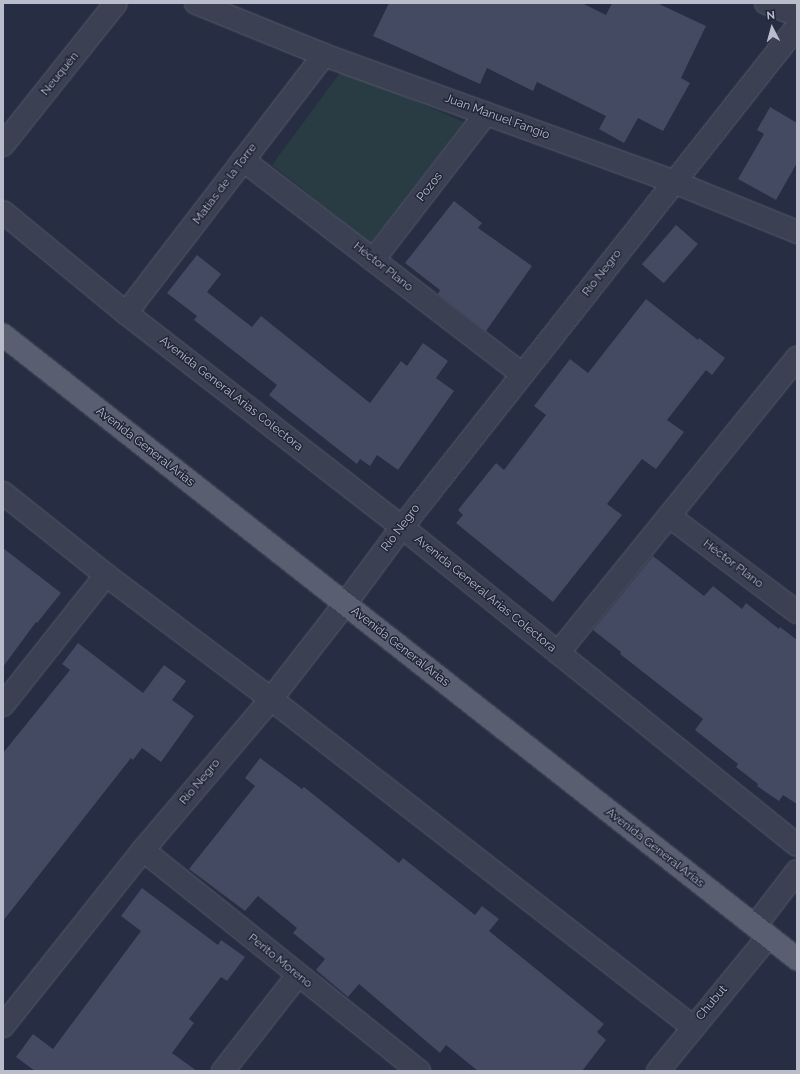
<!DOCTYPE html>
<meta charset="utf-8">
<style>
body{margin:0}
#map{position:relative;width:800px;height:1074px;overflow:hidden;background:#272d42;font-family:Raleway,sans-serif}
div>[style]{position:absolute}
.green>*{inset:0;background:#293b43}
.building>*{inset:0;background:#434a62;transform-origin:0 0}
.roads{filter:drop-shadow(0 0 1px #565b6c) drop-shadow(0 0 1px #565b6c)}
.minor>*{height:22px;margin:-11px;padding:0 11px;transform-origin:11px;border-radius:11px;background:#3b4052}
.major>*{height:22px;margin:-11px;padding:0 11px;transform-origin:11px;border-radius:11px;background:#595f71}
span{translate:-50% -50%;white-space:nowrap;text-align:center;line-height:1.15;-webkit-text-stroke:3px #202537;paint-order:stroke}
.street-label{font-size:12px;color:#b8bccb}
.frame{position:absolute;inset:0;border:4px solid #b8bccb;pointer-events:none}
.north{position:absolute;left:752px;top:8px;width:40px;height:40px;-webkit-text-stroke:3px #202537;paint-order:stroke;rotate:354deg;font-size:11px;font-weight:700;line-height:16px;text-align:center;color:#b8bccb}
.north::after{content:'';display:block;margin:auto;width:14px;height:18px;background:#b8bccb;clip-path:polygon(50% 0,100% 100%,50% 72%,0 100%)}
</style>
<div id="map">
<div class="green">
<div style="clip-path:polygon(342px 70px,464px 122px,370px 243px,272px 165px)"></div>
</div>
<div class="building">
<div style="clip-path:polygon(389px 3px,582px 3px,606px 15px,612px 3px,657px 3px,706px 26px,681px 78px,690px 83px,663px 131px,638px 118px,624px 143px,599px 129px,606px 116px,537px 82px,533px 91px,487px 68px,480px 84px,373px 36px)"></div>
<div style="clip-path:polygon(770px 107px,797px 123px,797px 163px,776px 200px,738px 179px,764px 134px,757px 130px)"></div>
<div style="clip-path:polygon(454px 201px,482px 223px,478px 228px,532px 266px,486px 331px,438px 294px,440px 290px,405px 263px)"></div>
<div style="left:676px;top:225px;width:29px;height:52px;rotate:41deg"></div>
<div style="clip-path:polygon(197px 255px,221px 274px,207px 292px,252px 327px,261px 316px,370px 403px,401px 361px,407px 366px,423px 343px,448px 361px,436px 378px,454px 391px,398px 470px,377px 455px,370px 466px,360px 459px,357px 464px,269px 395px,277px 385px,194px 320px,197px 316px,167px 293px)"></div>
<div style="clip-path:polygon(646px 299px,698px 340px,699px 338px,725px 358px,712px 375px,706px 370px,667px 420px,684px 432px,656px 469px,642px 459px,607px 504px,622px 515px,553px 602px,456px 523px,463px 515px,458px 510px,496px 463px,504px 470px,546px 415px,534px 406px,570px 359px,588px 373px)"></div>
<div style="clip-path:polygon(3px 548px,61px 593px,37px 623px,36px 622px,3px 667px)"></div>
<div style="clip-path:polygon(653px 556px,704px 596px,713px 586px,742px 609px,746px 603px,779px 629px,780px 627px,797px 640px,797px 804px,783px 795px,779px 801px,757px 786px,758px 784px,736px 767px,738px 764px,695px 730px,703px 719px,620px 654px,621px 652px,593px 630px)"></div>
<div style="clip-path:polygon(78px 643px,143px 693px,164px 665px,186px 681px,172px 700px,194px 716px,161px 762px,142px 748px,133px 760px,131px 758px,3px 921px,3px 753px,70px 670px,62px 664px)"></div>
<div style="clip-path:polygon(260px 758px,302px 789px,304px 787px,399px 863px,403px 858px,475px 915px,482px 906px,499px 919px,489px 931px,604px 1024px,597px 1032px,606px 1040px,582px 1071px,478px 1071px,446px 1045px,440px 1053px,359px 984px,348px 997px,316px 970px,325px 959px,293px 933px,297px 928px,258px 896px,245px 911px,189px 869px,255px 786px,245px 778px)"></div>
<div style="clip-path:polygon(142px 888px,218px 945px,221px 940px,245px 957px,227px 981px,221px 977px,189px 1019px,194px 1023px,172px 1053px,197px 1071px,35px 1071px,16px 1057px,33px 1034px,53px 1049px,141px 931px,121px 916px)"></div>
</div>
<div class="roads">
<div class="minor">
<div style="left:196px;top:3px;width:138px;rotate:22.1deg"></div>
<div style="left:324px;top:55px;width:372px;rotate:19.9deg"></div>
<div style="left:674px;top:182px;width:133px;rotate:22.1deg"></div>
<div style="left:766px;top:3px;width:33px;rotate:21deg"></div>
<div style="left:3px;top:145px;width:181px;rotate:-51.5deg"></div>
<div style="left:243px;top:160px;width:352px;rotate:37.5deg"></div>
<div style="left:3px;top:212px;width:159px;rotate:39.4deg"></div>
<div style="left:126px;top:313px;width:349px;rotate:37.8deg"></div>
<div style="left:402px;top:527px;width:507px;rotate:38.84deg"></div>
<div style="left:373px;top:260px;width:185px;rotate:-52.3deg"></div>
<div style="left:126px;top:313px;width:325px;rotate:-52.5deg"></div>
<div style="left:3px;top:493px;width:132px;rotate:38.5deg"></div>
<div style="left:106px;top:575px;width:206px;rotate:36.9deg"></div>
<div style="left:271px;top:699px;width:534px;rotate:37.86deg"></div>
<div style="left:669px;top:516px;width:160px;rotate:36.9deg"></div>
<div style="left:558px;top:653px;width:380px;rotate:-51deg"></div>
<div style="left:3px;top:705px;width:166px;rotate:-51.6deg"></div>
<div style="left:143px;top:850px;width:354px;rotate:38.7deg"></div>
<div style="left:755px;top:926px;width:69px;rotate:-52.6deg"></div>
<div style="left:3px;top:1026px;width:225px;rotate:-51.5deg"></div>
<div style="left:143px;top:850px;width:198px;rotate:-49.7deg"></div>
<div style="left:271px;top:699px;width:120px;rotate:-52.1deg"></div>
<div style="left:345px;top:604px;width:96px;rotate:-53.5deg"></div>
<div style="left:402px;top:527px;width:637px;rotate:-51.69deg"></div>
<div style="left:223px;top:1071px;width:122px;rotate:-52deg"></div>
<div style="left:658px;top:1071px;width:173px;rotate:-50.6deg"></div>
</div>
<div class="major">
<div style="left:3px;top:335px;width:1010px;rotate:38.16deg"></div>
</div>
</div>
<div class="street-label">
<span style="left:60px;top:74px;rotate:-51deg">Neuquén</span>
<span style="left:497px;top:117px;rotate:20deg">Juan Manuel Fangio</span>
<span style="left:225px;top:184px;rotate:-53deg">Matías de la Torre</span>
<span style="left:430px;top:187px;rotate:-52deg">Pozos</span>
<span style="left:383px;top:267px;rotate:38deg">Héctor Plano</span>
<span style="left:602px;top:273px;rotate:-52deg">Río Negro</span>
<span style="left:231px;top:394px;rotate:38deg">Avenida General Arias Colectora</span>
<span style="left:145px;top:447px;rotate:38deg">Avenida General Arias</span>
<span style="left:401px;top:528px;rotate:-53deg">Río Negro</span>
<span style="left:733px;top:564px;rotate:37deg">Héctor Plano</span>
<span style="left:485px;top:594px;rotate:39deg">Avenida General Arias Colectora</span>
<span style="left:400px;top:647px;rotate:38deg">Avenida General Arias</span>
<span style="left:200px;top:782px;rotate:-50deg">Río Negro</span>
<span style="left:655px;top:848px;rotate:38deg">Avenida General Arias</span>
<span style="left:280px;top:961px;rotate:39deg">Perito Moreno</span>
<span style="left:712px;top:1003px;rotate:-50deg">Chubut</span>
</div>
<div class="frame"></div>
<div class="north">N</div>
</div>
